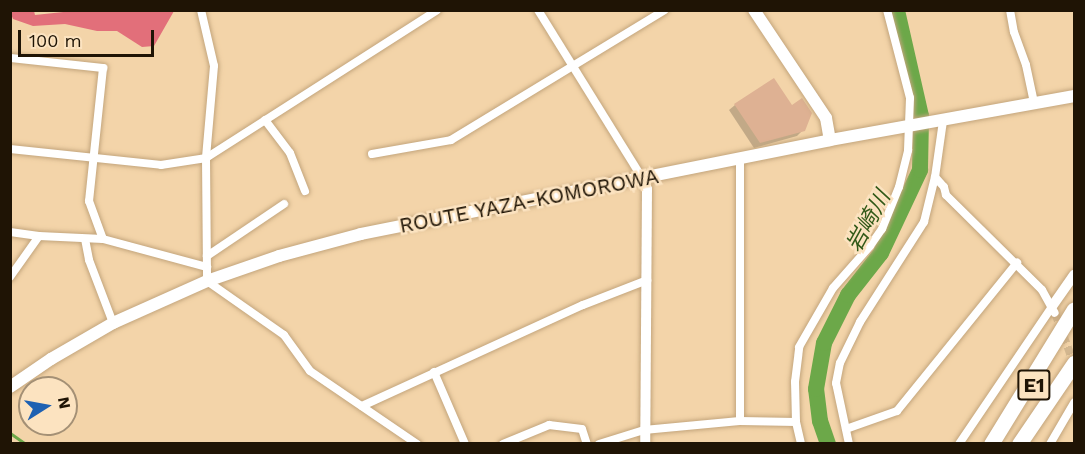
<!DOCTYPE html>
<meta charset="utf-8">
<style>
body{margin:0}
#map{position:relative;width:1085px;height:454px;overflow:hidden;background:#f3d4a9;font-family:"Work Sans","Noto Sans JP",sans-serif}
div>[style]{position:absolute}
.forest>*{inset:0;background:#e26f7a}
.shadow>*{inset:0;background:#0003}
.stream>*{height:3px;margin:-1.5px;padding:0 1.5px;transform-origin:1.5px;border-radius:1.5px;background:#6ca849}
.river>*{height:16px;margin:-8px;padding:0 8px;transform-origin:8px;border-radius:8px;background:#6ca849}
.building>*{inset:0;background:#deb193}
.minor-tunnel>*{height:8px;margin-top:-4px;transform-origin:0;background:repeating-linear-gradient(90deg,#d3b790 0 8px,transparent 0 12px)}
.roads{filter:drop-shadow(0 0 2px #c3a57c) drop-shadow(0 0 2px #c3a57c)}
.minor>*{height:8px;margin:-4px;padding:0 4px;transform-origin:4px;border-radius:4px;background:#fff}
.tertiary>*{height:10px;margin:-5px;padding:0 5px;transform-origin:5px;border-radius:5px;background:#fff}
.secondary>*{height:12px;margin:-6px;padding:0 6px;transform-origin:6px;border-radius:6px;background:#fff}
.motorway>*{height:15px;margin:-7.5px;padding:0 7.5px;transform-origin:7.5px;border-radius:7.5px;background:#fff}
span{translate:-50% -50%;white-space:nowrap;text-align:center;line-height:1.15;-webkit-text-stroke:5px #fce3c0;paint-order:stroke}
.shield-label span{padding:2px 4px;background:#fce3c0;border:2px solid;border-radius:4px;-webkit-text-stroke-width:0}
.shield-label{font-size:20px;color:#1f1405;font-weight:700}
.street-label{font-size:21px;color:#1f1405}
.water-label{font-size:22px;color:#315918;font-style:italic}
.frame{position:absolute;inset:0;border:12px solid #1f1405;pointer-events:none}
.north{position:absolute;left:18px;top:376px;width:60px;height:60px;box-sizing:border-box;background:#fce3c0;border:2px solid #a49075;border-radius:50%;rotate:79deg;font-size:16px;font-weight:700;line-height:24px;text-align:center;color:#1f1405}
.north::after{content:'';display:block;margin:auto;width:21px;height:27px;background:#1e61b2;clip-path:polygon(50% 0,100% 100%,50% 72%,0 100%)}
.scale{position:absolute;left:18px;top:30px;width:136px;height:27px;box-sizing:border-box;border:3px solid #1f1405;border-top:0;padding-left:8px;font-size:18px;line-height:21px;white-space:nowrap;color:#1f1405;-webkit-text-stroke:4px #fce3c0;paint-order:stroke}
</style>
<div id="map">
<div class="forest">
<div style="clip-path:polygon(82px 10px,174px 10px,174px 11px,154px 46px,142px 47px,117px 31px,97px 31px,65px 24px,33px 26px,13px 19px,10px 12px,34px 11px,35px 15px)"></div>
</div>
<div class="shadow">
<div style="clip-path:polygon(735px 105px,792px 107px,803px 130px,797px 136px,754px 148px,729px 110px)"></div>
</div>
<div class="stream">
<div style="left:10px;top:433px;width:19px;rotate:35deg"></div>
</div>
<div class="river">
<div style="left:828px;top:444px;width:24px;rotate:-109deg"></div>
<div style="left:820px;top:421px;width:32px;rotate:-97deg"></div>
<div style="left:816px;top:389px;width:47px;rotate:-80.1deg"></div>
<div style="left:824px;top:343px;width:54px;rotate:-63.4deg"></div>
<div style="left:848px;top:295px;width:53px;rotate:-51.8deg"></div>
<div style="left:881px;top:253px;width:92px;rotate:-64.8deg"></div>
<div style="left:920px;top:170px;width:54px;rotate:-88.9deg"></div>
<div style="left:921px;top:116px;width:109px;rotate:-102.8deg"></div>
</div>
<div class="building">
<div style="clip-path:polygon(774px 78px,792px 105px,802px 98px,812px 113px,805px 131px,760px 143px,734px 104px)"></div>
</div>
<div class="minor-tunnel">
<div style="left:1055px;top:313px;width:54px;rotate:69.6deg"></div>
</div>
<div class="roads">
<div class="minor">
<div style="left:201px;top:10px;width:57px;rotate:76.9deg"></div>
<div style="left:214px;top:66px;width:92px;rotate:95deg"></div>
<div style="left:206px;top:158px;width:123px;rotate:89.5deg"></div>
<div style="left:207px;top:281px;width:94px;rotate:35deg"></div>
<div style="left:284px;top:335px;width:44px;rotate:54.2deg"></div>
<div style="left:310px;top:371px;width:130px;rotate:34.3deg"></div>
<div style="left:538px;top:10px;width:198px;rotate:58.2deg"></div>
<div style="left:1010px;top:10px;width:22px;rotate:80deg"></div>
<div style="left:1014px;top:32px;width:35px;rotate:70deg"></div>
<div style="left:1026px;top:65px;width:40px;rotate:78deg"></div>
<div style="left:10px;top:58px;width:94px;rotate:6.1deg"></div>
<div style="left:103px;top:68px;width:134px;rotate:96deg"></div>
<div style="left:89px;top:201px;width:40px;rotate:69.8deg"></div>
<div style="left:265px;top:120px;width:41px;rotate:52.9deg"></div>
<div style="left:290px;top:153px;width:41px;rotate:68.5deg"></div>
<div style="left:943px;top:121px;width:57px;rotate:98.1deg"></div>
<div style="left:935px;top:177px;width:13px;rotate:48deg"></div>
<div style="left:944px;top:187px;width:8px;rotate:76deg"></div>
<div style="left:946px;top:195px;width:135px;rotate:44.7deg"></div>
<div style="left:1042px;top:290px;width:26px;rotate:61deg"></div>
<div style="left:10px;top:149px;width:152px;rotate:6deg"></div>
<div style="left:161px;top:165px;width:46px;rotate:-8.8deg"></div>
<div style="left:206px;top:158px;width:274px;rotate:-32.6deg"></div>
<div style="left:372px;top:154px;width:80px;rotate:-10deg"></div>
<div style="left:451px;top:140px;width:250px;rotate:-31.3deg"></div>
<div style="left:10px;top:232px;width:29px;rotate:8deg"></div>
<div style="left:39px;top:236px;width:64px;rotate:2.7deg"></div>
<div style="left:103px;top:239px;width:108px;rotate:15.1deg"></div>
<div style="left:85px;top:239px;width:21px;rotate:79deg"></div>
<div style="left:89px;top:260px;width:67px;rotate:69.1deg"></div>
<div style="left:207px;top:256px;width:93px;rotate:-34deg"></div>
<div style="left:10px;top:277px;width:50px;rotate:-54.7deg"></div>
<div style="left:434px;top:372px;width:78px;rotate:66.7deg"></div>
<div style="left:362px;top:406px;width:243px;rotate:-24.6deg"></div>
<div style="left:583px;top:305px;width:69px;rotate:-21.3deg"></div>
<div style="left:740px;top:421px;width:262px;rotate:-90deg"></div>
<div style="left:796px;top:422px;width:40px;rotate:-91.4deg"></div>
<div style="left:795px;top:382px;width:35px;rotate:-83deg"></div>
<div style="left:799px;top:347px;width:68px;rotate:-60deg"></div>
<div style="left:833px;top:288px;width:56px;rotate:-48.6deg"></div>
<div style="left:870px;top:246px;width:21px;rotate:-55deg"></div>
<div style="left:882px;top:229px;width:45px;rotate:-68deg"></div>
<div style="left:899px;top:187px;width:38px;rotate:-76deg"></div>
<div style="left:908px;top:150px;width:52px;rotate:-87.8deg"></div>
<div style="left:910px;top:98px;width:91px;rotate:-104.6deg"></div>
<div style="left:846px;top:429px;width:54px;rotate:-19.4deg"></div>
<div style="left:897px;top:411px;width:191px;rotate:-51deg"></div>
<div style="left:503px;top:444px;width:50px;rotate:-22.4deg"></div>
<div style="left:549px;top:425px;width:33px;rotate:7deg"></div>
<div style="left:582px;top:429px;width:16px;rotate:72deg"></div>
<div style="left:599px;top:444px;width:47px;rotate:-17.3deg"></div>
<div style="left:644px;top:430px;width:96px;rotate:-5.4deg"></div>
<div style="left:740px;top:421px;width:56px;rotate:1deg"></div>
<div style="left:796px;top:422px;width:23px;rotate:77deg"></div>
<div style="left:849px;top:444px;width:62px;rotate:-102deg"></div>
<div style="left:836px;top:383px;width:20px;rotate:-79deg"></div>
<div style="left:840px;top:363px;width:46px;rotate:-64deg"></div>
<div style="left:860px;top:322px;width:119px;rotate:-57.4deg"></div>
<div style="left:924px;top:222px;width:46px;rotate:-76.3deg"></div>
<div style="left:959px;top:444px;width:168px;rotate:-55.9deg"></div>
<div style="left:1050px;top:444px;width:48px;rotate:-59.7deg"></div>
</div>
<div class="tertiary">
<div style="left:642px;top:178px;width:12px;rotate:66deg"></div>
<div style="left:647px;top:189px;width:255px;rotate:90.4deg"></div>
<div style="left:1053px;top:305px;width:37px;rotate:-55deg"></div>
</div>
<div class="secondary">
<div style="left:754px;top:10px;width:130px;rotate:56.3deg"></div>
<div style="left:826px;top:118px;width:22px;rotate:80deg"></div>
<div style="left:10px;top:387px;width:50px;rotate:-34.3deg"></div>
<div style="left:51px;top:359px;width:72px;rotate:-30.1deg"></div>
<div style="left:113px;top:323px;width:103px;rotate:-24.1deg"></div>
<div style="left:207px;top:281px;width:76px;rotate:-19.1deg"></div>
<div style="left:279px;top:256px;width:85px;rotate:-15deg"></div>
<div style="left:361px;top:234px;width:478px;rotate:-11.3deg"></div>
<div style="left:830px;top:140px;width:248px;rotate:-10.2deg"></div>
</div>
<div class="motorway">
<div style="left:991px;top:444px;width:158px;rotate:-58.4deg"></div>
<div style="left:1019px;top:444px;width:98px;rotate:-55.8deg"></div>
</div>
</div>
<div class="shield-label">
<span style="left:1034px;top:385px">E1</span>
</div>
<div class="street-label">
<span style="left:529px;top:201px;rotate:-11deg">ROUTE YAZA-KOMOROWA</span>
</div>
<div class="water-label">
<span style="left:868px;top:221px;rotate:-61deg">岩崎川</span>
</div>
<div class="frame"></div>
<div class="north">N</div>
<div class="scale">100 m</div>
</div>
